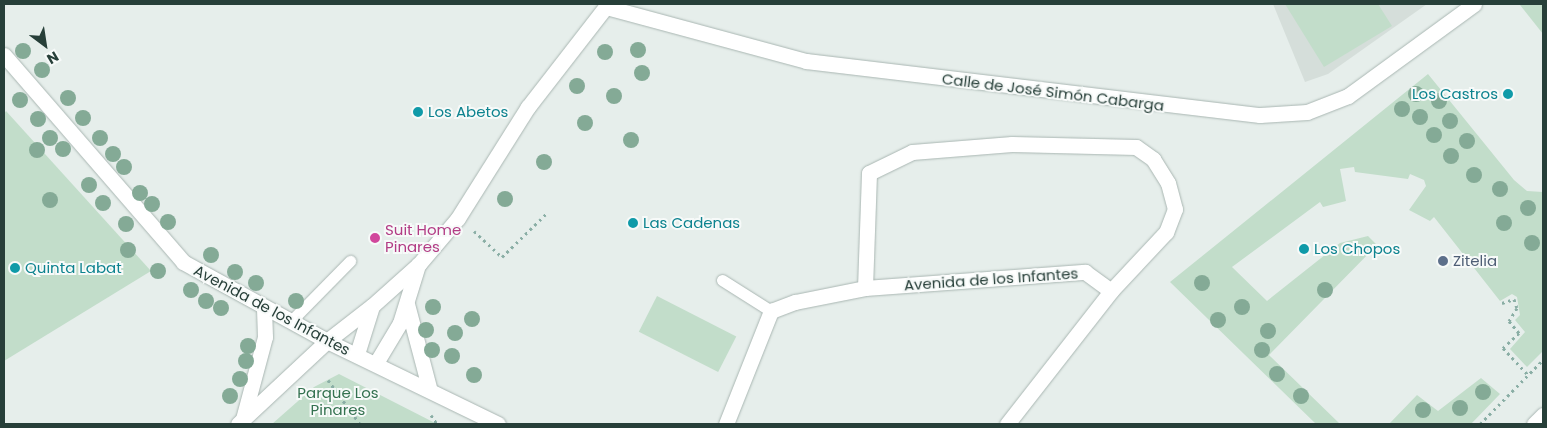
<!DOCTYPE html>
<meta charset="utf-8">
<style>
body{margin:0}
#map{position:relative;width:1547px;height:428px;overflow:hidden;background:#e6eeeb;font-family:Poppins,sans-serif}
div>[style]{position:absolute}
.built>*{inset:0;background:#d5deda}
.green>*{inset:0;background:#c2ddca;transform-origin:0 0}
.path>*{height:3px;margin-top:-1.5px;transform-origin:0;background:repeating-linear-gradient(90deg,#8aaea5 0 2.5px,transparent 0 6.5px)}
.roads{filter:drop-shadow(0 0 1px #a9b6b2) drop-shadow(0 0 1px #a9b6b2)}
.lane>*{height:11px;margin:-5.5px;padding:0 5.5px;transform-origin:5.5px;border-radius:5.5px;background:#fff}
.street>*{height:15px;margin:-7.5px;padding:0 7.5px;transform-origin:7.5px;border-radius:7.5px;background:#fff}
.secondary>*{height:15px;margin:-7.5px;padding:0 7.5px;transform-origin:7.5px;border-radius:7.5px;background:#fff}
.trees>*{width:16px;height:16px;margin:-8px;border-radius:50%;background:#84aa96}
.dots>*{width:14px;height:14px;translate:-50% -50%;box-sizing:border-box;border:2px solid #f7faf9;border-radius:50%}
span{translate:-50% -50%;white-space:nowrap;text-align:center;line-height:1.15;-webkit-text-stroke:4px #f7faf9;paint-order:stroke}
.street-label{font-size:15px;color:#273f39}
.culture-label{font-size:15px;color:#0d838f}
.right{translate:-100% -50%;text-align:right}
.left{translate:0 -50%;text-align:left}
.hotel-label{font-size:15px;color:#b23c85}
.service-label{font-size:15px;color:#4e5e75}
.park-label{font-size:15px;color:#347250}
.frame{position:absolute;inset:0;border:5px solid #273f39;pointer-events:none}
.north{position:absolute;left:20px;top:20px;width:50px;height:50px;-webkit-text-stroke:4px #f7faf9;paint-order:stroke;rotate:149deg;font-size:14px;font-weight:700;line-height:20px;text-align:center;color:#273f39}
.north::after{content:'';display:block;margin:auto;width:18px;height:22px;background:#273f39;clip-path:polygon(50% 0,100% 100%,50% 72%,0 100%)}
</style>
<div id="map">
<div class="built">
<div style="clip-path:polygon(1273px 4px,1427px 4px,1328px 74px,1305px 82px)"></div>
</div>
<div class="green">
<div style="clip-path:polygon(1285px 4px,1378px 4px,1392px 26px,1324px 67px)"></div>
<div style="clip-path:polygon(1543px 4px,1543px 34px,1520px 5px)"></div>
<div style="clip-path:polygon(1428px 74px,1514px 180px,1527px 191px,1543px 192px,1543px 351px,1527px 367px,1510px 349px,1525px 332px,1515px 320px,1520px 315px,1517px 297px,1512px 294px,1500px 301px,1434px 217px,1430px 221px,1409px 210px,1426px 186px,1424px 180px,1410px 174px,1408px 179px,1355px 172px,1354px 167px,1340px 169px,1346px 201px,1323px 207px,1320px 202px,1232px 267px,1267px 301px,1340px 243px,1368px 236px,1377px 245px,1269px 355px,1340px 424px,1316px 424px,1170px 282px)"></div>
<div style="clip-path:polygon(6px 111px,151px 271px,4px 361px,4px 114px)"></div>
<div style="left:657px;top:296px;width:89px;height:40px;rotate:27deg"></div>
<div style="clip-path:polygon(339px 374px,437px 424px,438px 424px,272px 424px,314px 387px)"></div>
<div style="clip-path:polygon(1481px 378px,1500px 394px,1471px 424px,1389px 424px,1417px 395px,1438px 411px)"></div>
</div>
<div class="path">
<div style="left:474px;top:231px;width:38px;rotate:43deg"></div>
<div style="left:502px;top:257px;width:64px;rotate:-44.4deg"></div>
<div style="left:1502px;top:303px;width:13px;rotate:-18deg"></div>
<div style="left:1514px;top:299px;width:9px;rotate:72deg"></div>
<div style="left:1517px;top:308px;width:15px;rotate:122deg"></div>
<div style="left:1509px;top:321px;width:16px;rotate:50deg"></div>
<div style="left:1519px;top:333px;width:22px;rotate:137deg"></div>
<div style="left:1503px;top:348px;width:37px;rotate:47deg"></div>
<div style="left:328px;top:380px;width:54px;rotate:54deg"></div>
<div style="left:431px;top:415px;width:11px;rotate:56deg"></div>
<div style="left:1480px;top:424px;width:90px;rotate:-45.5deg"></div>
</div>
<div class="roads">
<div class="lane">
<div style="left:722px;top:280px;width:58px;rotate:32.3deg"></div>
<div style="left:292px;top:320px;width:83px;rotate:-45.5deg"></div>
</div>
<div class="street">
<div style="left:606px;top:7px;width:207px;rotate:15.1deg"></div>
<div style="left:806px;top:61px;width:457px;rotate:6.8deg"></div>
<div style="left:1260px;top:115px;width:47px;rotate:-3.7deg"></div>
<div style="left:1307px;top:112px;width:44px;rotate:-21.3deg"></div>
<div style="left:1348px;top:96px;width:156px;rotate:-36.1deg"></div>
<div style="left:865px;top:288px;width:115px;rotate:-88deg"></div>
<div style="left:869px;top:173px;width:48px;rotate:-26deg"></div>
<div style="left:912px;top:152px;width:100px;rotate:-4.6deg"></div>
<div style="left:1012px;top:144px;width:124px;rotate:1.4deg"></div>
<div style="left:1136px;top:147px;width:21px;rotate:35deg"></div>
<div style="left:1153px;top:159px;width:28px;rotate:58deg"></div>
<div style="left:1168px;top:183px;width:27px;rotate:75deg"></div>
<div style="left:1175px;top:209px;width:25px;rotate:111deg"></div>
<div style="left:1166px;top:232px;width:81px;rotate:133deg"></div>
<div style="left:1111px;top:291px;width:169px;rotate:128deg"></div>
<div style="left:407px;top:304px;width:86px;rotate:75.2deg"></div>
<div style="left:357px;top:354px;width:50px;rotate:-72.6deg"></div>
<div style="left:372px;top:306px;width:63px;rotate:-41.8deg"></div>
<div style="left:419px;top:264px;width:60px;rotate:-49.7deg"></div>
<div style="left:458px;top:218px;width:131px;rotate:-57.8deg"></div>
<div style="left:528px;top:107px;width:130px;rotate:-52.2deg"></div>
<div style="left:376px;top:363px;width:47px;rotate:-59deg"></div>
<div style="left:400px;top:323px;width:61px;rotate:-72.8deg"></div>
<div style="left:243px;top:419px;width:85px;rotate:-75deg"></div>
<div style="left:265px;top:337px;width:30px;rotate:-92deg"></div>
<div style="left:238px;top:424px;width:122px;rotate:-43deg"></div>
<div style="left:327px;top:341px;width:57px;rotate:-37.9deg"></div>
<div style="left:726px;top:424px;width:122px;rotate:-68.3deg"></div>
<div style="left:771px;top:311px;width:26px;rotate:-21deg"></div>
<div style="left:795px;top:302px;width:71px;rotate:-11.3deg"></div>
<div style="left:865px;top:288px;width:221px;rotate:-4.2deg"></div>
<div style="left:1085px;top:272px;width:32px;rotate:36deg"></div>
</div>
<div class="secondary">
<div style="left:4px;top:55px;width:274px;rotate:49.1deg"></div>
<div style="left:183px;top:262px;width:164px;rotate:28.7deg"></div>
<div style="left:327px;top:341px;width:190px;rotate:25.9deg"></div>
<div style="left:1534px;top:424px;width:13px;rotate:-45deg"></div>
</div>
</div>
<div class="trees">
<div style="left:638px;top:50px"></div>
<div style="left:23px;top:51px"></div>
<div style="left:605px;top:52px"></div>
<div style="left:42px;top:70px"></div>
<div style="left:642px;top:73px"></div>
<div style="left:577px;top:86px"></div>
<div style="left:1416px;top:94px"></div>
<div style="left:614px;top:96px"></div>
<div style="left:68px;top:98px"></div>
<div style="left:20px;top:100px"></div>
<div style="left:1439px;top:101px"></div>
<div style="left:1402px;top:109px"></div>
<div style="left:1420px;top:117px"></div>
<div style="left:83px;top:118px"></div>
<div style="left:38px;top:119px"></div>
<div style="left:1450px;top:121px"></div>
<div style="left:585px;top:123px"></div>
<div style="left:1434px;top:135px"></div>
<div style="left:50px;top:138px"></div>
<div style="left:100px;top:138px"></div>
<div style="left:631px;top:140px"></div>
<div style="left:1467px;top:141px"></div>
<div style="left:63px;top:149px"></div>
<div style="left:37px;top:150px"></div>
<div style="left:113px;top:154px"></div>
<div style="left:1451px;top:156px"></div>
<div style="left:544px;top:162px"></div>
<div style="left:124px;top:167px"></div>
<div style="left:1474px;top:175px"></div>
<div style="left:89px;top:185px"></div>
<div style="left:1500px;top:189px"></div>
<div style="left:140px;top:193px"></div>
<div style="left:505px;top:199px"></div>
<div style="left:50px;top:200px"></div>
<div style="left:103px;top:203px"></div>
<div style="left:152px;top:204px"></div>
<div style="left:1528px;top:208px"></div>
<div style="left:168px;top:222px"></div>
<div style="left:1504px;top:223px"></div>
<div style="left:126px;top:224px"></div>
<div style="left:1532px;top:243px"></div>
<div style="left:128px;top:250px"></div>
<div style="left:211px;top:255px"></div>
<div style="left:158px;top:271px"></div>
<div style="left:235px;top:272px"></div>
<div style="left:256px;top:283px"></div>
<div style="left:1202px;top:283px"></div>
<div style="left:191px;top:290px"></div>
<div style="left:1325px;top:290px"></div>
<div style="left:206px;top:301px"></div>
<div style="left:296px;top:301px"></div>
<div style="left:433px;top:307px"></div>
<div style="left:1242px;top:307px"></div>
<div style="left:221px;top:308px"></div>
<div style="left:472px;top:319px"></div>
<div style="left:1218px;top:320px"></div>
<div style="left:426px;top:330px"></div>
<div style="left:1268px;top:331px"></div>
<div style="left:455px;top:333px"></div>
<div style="left:248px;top:346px"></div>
<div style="left:432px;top:350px"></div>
<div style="left:1262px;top:350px"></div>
<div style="left:452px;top:356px"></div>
<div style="left:246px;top:361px"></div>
<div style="left:1277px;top:374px"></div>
<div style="left:474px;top:375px"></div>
<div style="left:240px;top:379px"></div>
<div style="left:1483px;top:392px"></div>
<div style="left:230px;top:396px"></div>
<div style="left:1301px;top:396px"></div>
<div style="left:1460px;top:408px"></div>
<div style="left:1423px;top:410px"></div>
</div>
<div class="dots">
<div style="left:1508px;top:94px;background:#0f9aa8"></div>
<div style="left:418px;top:112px;background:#0f9aa8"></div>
<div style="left:633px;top:223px;background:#0f9aa8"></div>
<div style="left:375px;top:238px;background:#d1479c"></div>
<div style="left:1304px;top:249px;background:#0f9aa8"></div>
<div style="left:1443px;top:261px;background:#5c6f8a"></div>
<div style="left:15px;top:268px;background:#0f9aa8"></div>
</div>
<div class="street-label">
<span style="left:1053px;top:92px;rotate:7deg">Calle de José Simón Cabarga</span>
<span style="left:991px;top:279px;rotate:-4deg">Avenida de los Infantes</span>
<span style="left:272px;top:310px;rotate:28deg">Avenida de los Infantes</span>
</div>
<div class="culture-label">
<span class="right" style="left:1498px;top:94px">Los Castros</span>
<span class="left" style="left:428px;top:112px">Los Abetos</span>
<span class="left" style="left:643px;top:223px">Las Cadenas</span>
<span class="left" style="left:1314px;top:249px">Los Chopos</span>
<span class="left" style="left:25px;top:268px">Quinta Labat</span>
</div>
<div class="hotel-label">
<span class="left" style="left:385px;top:238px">Suit Home<br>Pinares</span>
</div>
<div class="service-label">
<span class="left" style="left:1453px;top:261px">Zitelia</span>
</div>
<div class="park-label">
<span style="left:338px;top:401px">Parque Los<br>Pinares</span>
</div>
<div class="frame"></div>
<div class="north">N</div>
</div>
